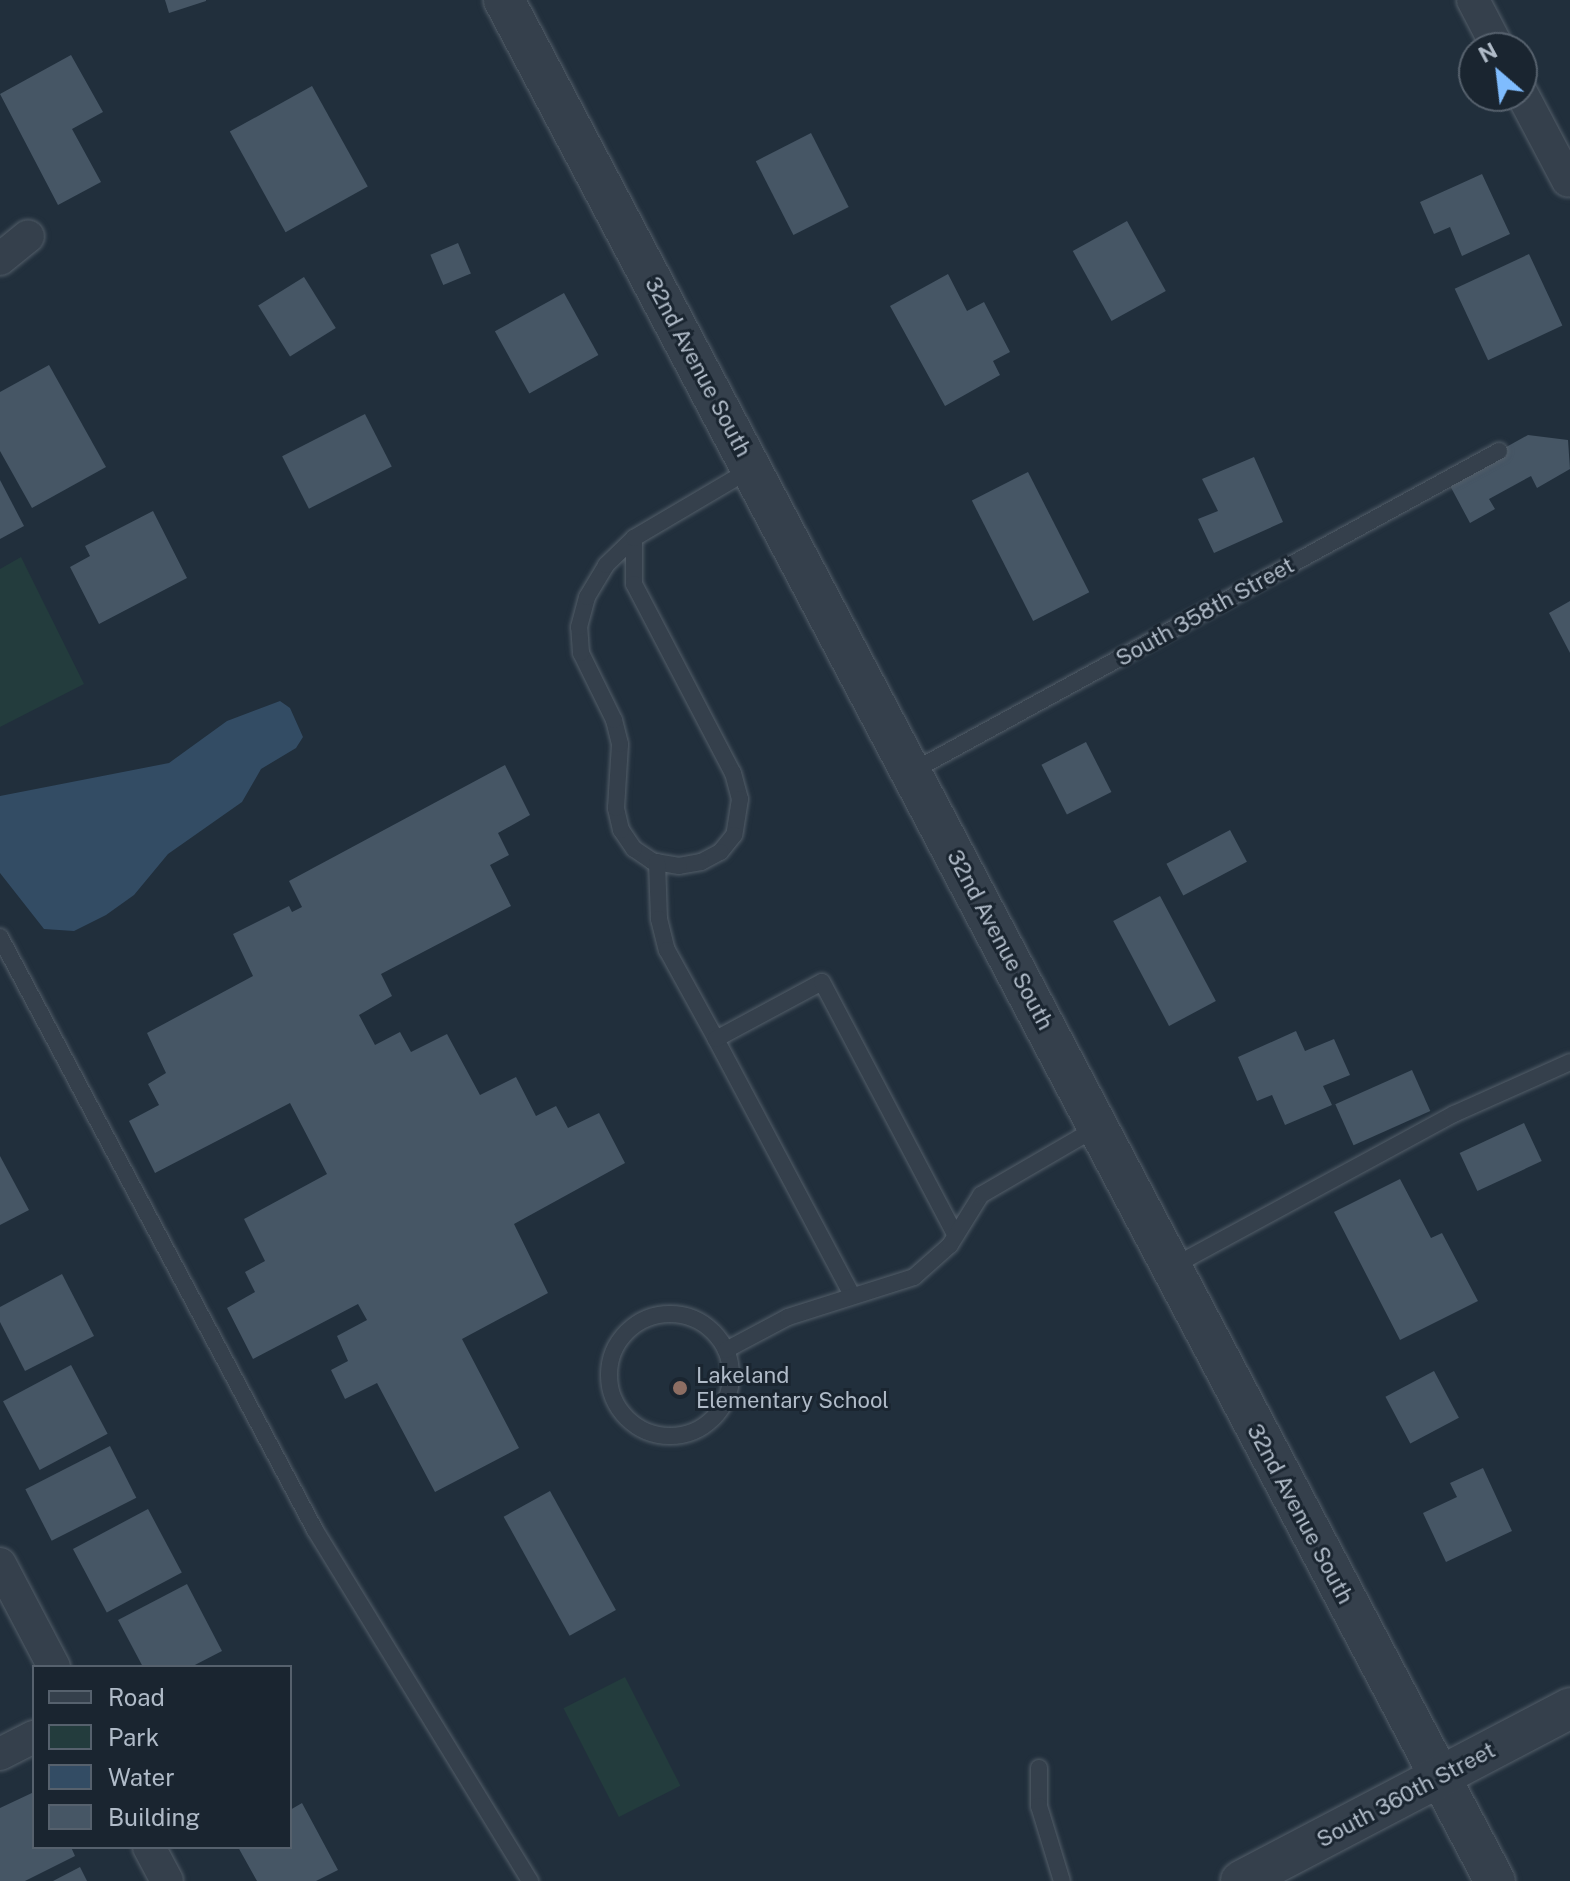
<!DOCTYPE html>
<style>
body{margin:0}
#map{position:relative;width:1570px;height:1881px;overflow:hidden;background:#212f3c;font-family:"Public Sans",sans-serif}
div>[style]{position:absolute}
.green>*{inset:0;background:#233c3d;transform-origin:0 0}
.water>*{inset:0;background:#334c64}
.building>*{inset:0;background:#465665;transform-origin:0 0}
.roads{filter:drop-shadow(0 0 2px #535e69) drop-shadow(0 0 2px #535e69)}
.service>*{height:16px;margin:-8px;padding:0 8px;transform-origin:8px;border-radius:8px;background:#35404c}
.service>.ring{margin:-8px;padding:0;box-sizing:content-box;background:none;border:16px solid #35404c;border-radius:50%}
.minor>*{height:32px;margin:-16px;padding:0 16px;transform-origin:16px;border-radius:16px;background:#35404c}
.tertiary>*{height:40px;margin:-20px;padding:0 20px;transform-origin:20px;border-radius:20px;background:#35404c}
.dots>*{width:22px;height:22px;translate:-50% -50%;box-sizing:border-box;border:4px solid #1a2530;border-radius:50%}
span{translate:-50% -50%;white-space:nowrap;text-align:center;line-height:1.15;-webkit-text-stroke:6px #1a2530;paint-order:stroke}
.street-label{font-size:22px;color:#b0bbc8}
.poi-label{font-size:22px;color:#b0bbc8}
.left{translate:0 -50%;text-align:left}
.legend{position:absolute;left:32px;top:1665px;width:260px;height:184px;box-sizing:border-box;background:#1a2530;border:2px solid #56616d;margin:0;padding:10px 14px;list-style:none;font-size:24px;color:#b0bbc8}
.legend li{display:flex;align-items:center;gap:16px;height:40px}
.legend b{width:40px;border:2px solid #56616d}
.north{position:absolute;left:1458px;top:32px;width:80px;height:80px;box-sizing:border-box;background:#1a2530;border:2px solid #56616d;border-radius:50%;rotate:332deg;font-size:22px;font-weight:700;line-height:32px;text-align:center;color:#b0bbc8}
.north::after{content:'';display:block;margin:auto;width:28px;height:36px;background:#7fbcfe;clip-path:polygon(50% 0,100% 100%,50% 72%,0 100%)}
</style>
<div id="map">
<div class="green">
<div style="clip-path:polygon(21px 557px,84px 684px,0 727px,0 569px)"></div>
<div style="left:625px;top:1677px;width:122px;height:69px;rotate:63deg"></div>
</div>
<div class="water">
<div style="clip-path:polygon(280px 701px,290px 708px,303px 737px,296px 748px,261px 769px,242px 802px,168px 854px,134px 895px,106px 915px,74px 931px,44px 929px,0 873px,0 796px,169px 763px,227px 721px)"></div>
</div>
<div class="building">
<div style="clip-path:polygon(165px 0,206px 0,206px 1px,169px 13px)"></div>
<div style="clip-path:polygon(71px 55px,103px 112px,72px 129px,101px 182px,58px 205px,0 94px)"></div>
<div style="left:312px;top:86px;width:115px;height:94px;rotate:61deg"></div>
<div style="left:811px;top:133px;width:83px;height:62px;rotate:63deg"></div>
<div style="clip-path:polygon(1482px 174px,1510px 234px,1462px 256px,1450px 227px,1434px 234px,1420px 202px)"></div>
<div style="left:1127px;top:221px;width:80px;height:62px;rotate:61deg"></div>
<div style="left:458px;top:243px;width:33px;height:30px;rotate:67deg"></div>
<div style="left:1529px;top:254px;width:79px;height:82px;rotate:65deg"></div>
<div style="clip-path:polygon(948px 274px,967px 311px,984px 302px,1010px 352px,993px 361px,1000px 375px,945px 406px,890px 306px)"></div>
<div style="left:304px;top:277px;width:60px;height:54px;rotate:58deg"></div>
<div style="left:564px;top:293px;width:71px;height:79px;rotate:61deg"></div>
<div style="clip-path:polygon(49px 365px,106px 467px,32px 508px,0 451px,0 392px)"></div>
<div style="left:365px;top:414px;width:59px;height:93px;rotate:63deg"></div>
<div style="clip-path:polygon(1528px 435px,1568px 440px,1570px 469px,1537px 488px,1531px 476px,1489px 499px,1495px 509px,1470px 523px,1447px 480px)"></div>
<div style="clip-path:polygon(1254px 457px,1283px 522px,1214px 553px,1198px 519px,1218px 511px,1202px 479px)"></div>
<div style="left:1028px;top:472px;width:135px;height:63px;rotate:63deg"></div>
<div style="clip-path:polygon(0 480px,24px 526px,0 539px)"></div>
<div style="clip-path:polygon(153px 511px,187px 578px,99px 624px,70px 567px,90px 556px,85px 546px)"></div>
<div style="clip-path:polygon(1570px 601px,1570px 653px,1549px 613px)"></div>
<div style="left:1086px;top:742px;width:56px;height:50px;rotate:63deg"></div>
<div style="clip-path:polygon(505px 765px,530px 815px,498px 833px,509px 855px,490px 865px,511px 906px,381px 974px,392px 996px,359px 1015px,375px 1045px,400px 1032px,411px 1052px,447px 1034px,480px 1095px,516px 1077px,536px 1116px,556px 1106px,568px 1128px,599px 1113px,625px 1163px,514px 1224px,548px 1293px,462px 1339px,519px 1448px,435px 1492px,377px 1383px,345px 1399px,331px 1370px,348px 1361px,337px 1336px,367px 1320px,358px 1304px,253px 1359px,227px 1308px,255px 1292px,245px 1272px,265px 1261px,244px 1219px,327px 1174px,290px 1103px,155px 1173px,129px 1121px,159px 1105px,148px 1084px,166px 1073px,147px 1033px,253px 976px,233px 934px,289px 906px,292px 912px,302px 907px,289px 881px)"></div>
<div style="left:1230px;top:830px;width:36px;height:72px;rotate:62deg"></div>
<div style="left:1160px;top:896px;width:119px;height:53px;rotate:62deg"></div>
<div style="clip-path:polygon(1296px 1031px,1305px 1051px,1334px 1039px,1350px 1075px,1323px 1086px,1332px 1105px,1285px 1125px,1272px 1095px,1257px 1101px,1238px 1057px)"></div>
<div style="left:1412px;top:1070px;width:45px;height:84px;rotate:66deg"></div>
<div style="left:1524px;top:1123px;width:42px;height:71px;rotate:65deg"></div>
<div style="clip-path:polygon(0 1156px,29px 1210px,0 1225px)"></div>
<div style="clip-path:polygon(1400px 1179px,1431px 1238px,1442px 1233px,1478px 1301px,1400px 1340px,1334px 1212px)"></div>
<div style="clip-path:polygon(62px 1274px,94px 1336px,25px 1371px,0 1322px,0 1307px)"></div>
<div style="left:71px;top:1365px;width:78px;height:77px;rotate:62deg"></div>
<div style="left:1434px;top:1371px;width:53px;height:55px;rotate:62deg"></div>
<div style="left:110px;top:1446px;width:58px;height:95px;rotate:63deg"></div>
<div style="clip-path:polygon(1483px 1468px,1512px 1531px,1446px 1562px,1423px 1513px,1457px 1497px,1450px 1483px)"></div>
<div style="left:550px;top:1491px;width:136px;height:53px;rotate:61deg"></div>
<div style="left:148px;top:1509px;width:72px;height:85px;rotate:62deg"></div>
<div style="clip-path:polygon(187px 1584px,222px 1651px,191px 1667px,143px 1667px,118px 1620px)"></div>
<div style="clip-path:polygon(34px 1792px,34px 1847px,71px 1847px,75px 1856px,25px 1881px,0 1881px,0 1808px)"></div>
<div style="clip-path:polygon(302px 1803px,338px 1870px,316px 1881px,257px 1881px,238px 1847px,290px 1847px,290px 1810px)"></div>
<div style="clip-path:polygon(80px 1867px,87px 1881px,53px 1881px)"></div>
</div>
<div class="roads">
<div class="service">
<div style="left:634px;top:538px;width:46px;rotate:90deg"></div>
<div style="left:634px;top:584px;width:213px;rotate:62.4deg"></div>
<div style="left:733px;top:773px;width:27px;rotate:75deg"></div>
<div style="left:740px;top:799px;width:36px;rotate:99deg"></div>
<div style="left:734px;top:835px;width:22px;rotate:129deg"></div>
<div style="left:720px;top:852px;width:21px;rotate:152deg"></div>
<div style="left:701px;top:862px;width:22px;rotate:170deg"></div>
<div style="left:679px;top:866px;width:27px;rotate:-170deg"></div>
<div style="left:652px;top:861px;width:22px;rotate:-146deg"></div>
<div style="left:634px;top:849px;width:23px;rotate:-124deg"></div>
<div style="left:621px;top:830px;width:23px;rotate:-103deg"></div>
<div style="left:616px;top:808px;width:64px;rotate:-86.4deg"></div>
<div style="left:620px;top:744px;width:25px;rotate:-104deg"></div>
<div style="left:614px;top:720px;width:75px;rotate:-116.2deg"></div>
<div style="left:581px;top:653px;width:26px;rotate:-94deg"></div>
<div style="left:579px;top:627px;width:31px;rotate:-75deg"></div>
<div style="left:587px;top:597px;width:37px;rotate:-59deg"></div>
<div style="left:606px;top:565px;width:39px;rotate:-44deg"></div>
<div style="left:634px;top:538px;width:136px;rotate:-30.5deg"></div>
<div style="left:911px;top:772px;width:670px;rotate:-28.63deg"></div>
<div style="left:657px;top:862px;width:57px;rotate:88deg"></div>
<div style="left:659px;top:919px;width:32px;rotate:76deg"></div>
<div style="left:667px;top:950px;width:102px;rotate:61.2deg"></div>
<div style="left:0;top:937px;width:671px;rotate:62.02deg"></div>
<div style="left:315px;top:1530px;width:412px;rotate:58.5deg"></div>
<div style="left:1172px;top:1267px;width:321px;rotate:-28.5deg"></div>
<div style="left:1454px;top:1114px;width:127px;rotate:-24.1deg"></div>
<div style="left:852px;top:1295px;width:290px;rotate:-118deg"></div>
<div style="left:716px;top:1039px;width:120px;rotate:-28.3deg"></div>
<div style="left:822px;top:982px;width:283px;rotate:62.2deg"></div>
<div class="ring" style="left:609px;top:1314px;width:106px;height:106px"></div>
<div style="left:726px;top:1350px;width:70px;rotate:-28deg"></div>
<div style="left:788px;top:1317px;width:132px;rotate:-17.6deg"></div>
<div style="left:914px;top:1277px;width:48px;rotate:-41.6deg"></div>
<div style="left:950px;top:1245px;width:59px;rotate:-58.2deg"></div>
<div style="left:981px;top:1195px;width:135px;rotate:-30.2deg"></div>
<div style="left:1039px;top:1768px;width:38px;rotate:90deg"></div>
<div style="left:1039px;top:1806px;width:78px;rotate:73deg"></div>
</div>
<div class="minor">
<div style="left:1473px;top:0;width:54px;rotate:62.5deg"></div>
<div style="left:1522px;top:94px;width:98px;rotate:62.1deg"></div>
<div style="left:0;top:259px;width:36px;rotate:-39deg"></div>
<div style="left:0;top:1564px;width:116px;rotate:62.3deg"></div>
<div style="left:0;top:1754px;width:38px;rotate:-27deg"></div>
<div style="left:149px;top:1847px;width:38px;rotate:62deg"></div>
</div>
<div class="tertiary">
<div style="left:504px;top:0;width:2126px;rotate:62.22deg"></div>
<div style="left:1241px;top:1881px;width:372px;rotate:-27.7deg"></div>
</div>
</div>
<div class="dots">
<div style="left:680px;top:1388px;background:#8d6e63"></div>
</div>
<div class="street-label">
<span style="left:698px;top:367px;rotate:62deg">32nd Avenue South</span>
<span style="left:1205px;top:612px;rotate:-29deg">South 358th Street</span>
<span style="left:1000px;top:940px;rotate:62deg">32nd Avenue South</span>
<span style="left:1300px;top:1514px;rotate:62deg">32nd Avenue South</span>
<span style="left:1406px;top:1795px;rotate:-28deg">South 360th Street</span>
</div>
<div class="poi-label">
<span class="left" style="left:696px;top:1388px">Lakeland<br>Elementary School</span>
</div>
<ul class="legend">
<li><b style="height:10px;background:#35404c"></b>Road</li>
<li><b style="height:22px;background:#233c3d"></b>Park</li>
<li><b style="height:22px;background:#334c64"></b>Water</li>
<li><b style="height:22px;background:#465665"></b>Building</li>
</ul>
<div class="north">N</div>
</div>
